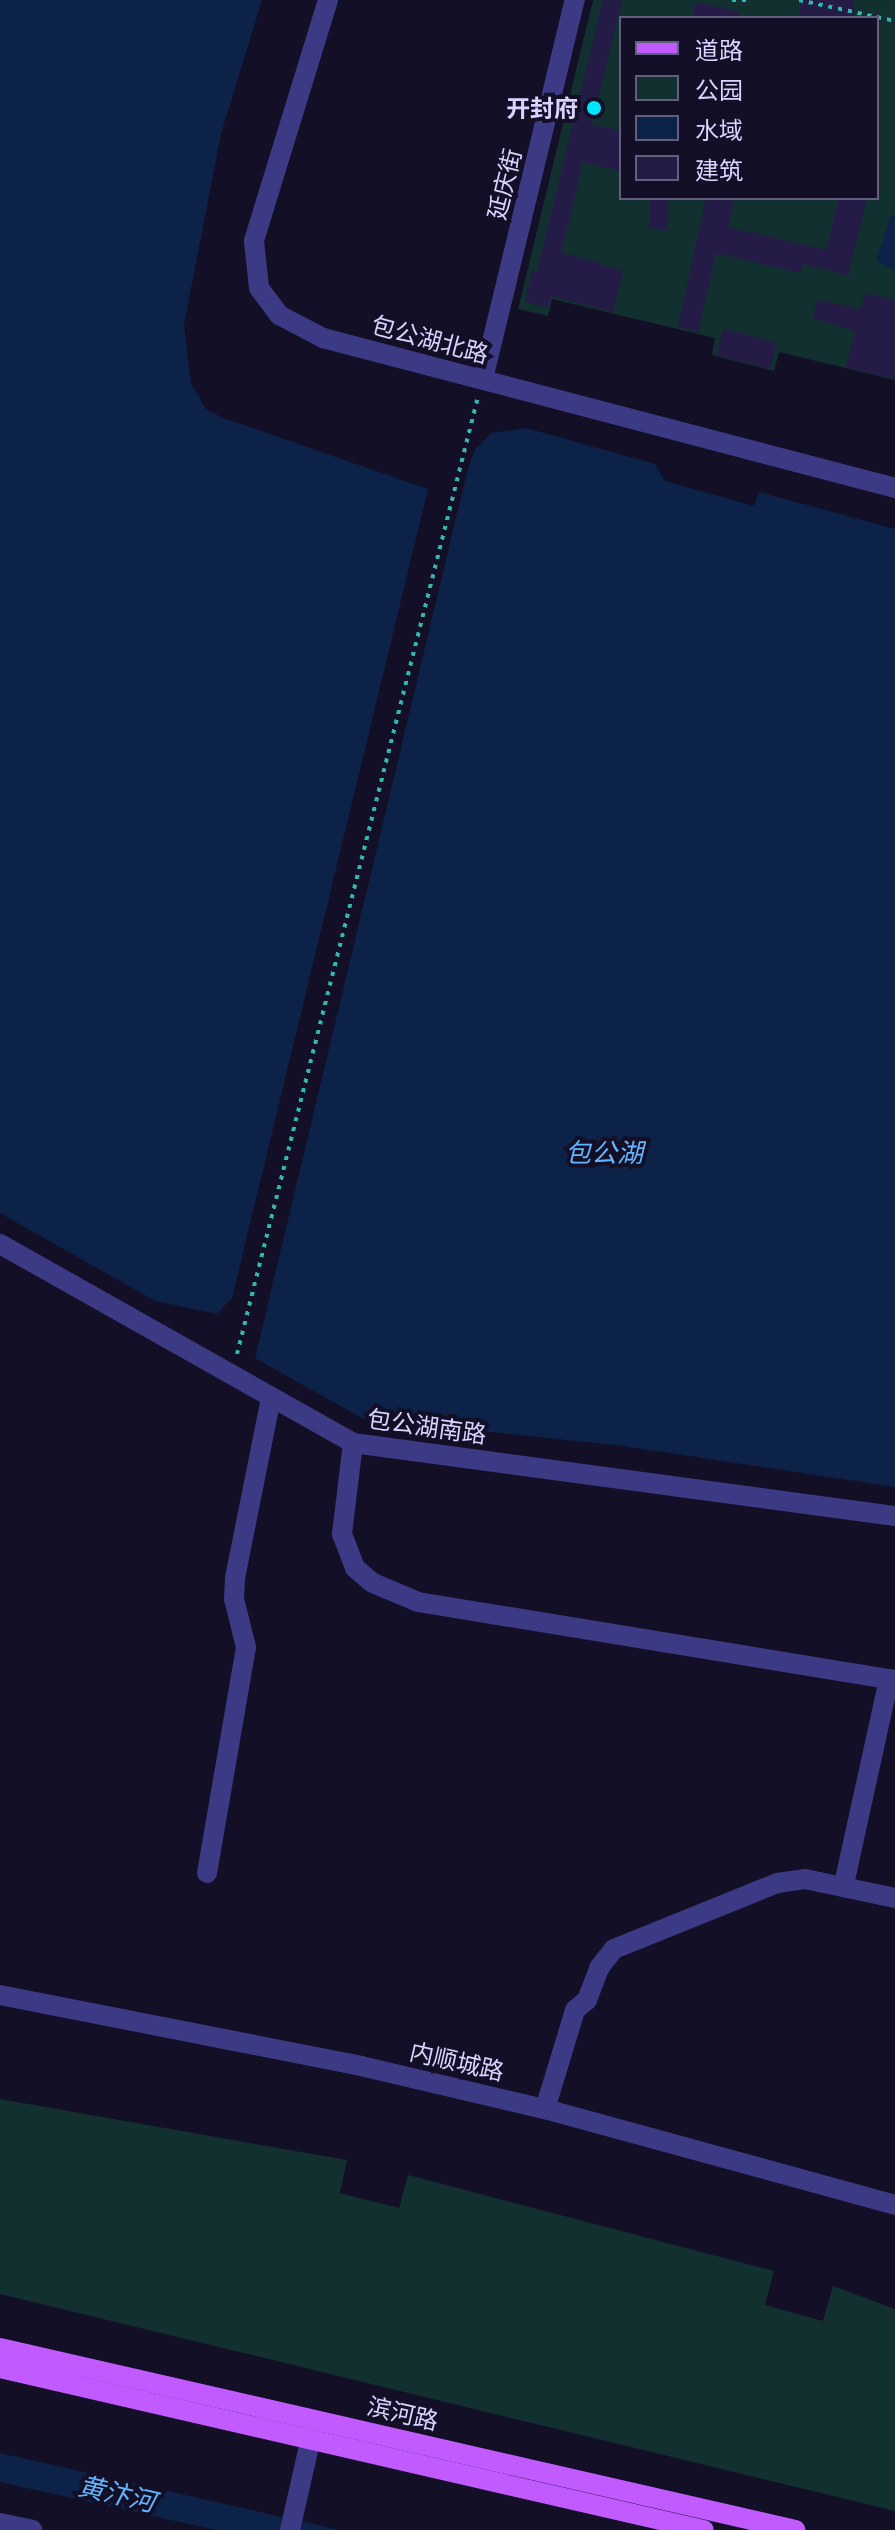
<!DOCTYPE html>
<meta charset="utf-8">
<style>
body{margin:0}
#map{position:relative;width:895px;height:2530px;overflow:hidden;background:#130f26;font-family:"Exo 2","Noto Sans SC",sans-serif}
div>[style]{position:absolute}
.green>*{inset:0;background:#12302f}
.water>*{inset:0;background:#0c2248}
.building>*{inset:0;background:#241b47;transform-origin:0 0}
.path>*{height:4px;margin-top:-2px;transform-origin:0;background:repeating-linear-gradient(90deg,#2fb8b0 0 4px,transparent 0 10px)}
.minor>*{height:20px;margin:-10px;padding:0 10px;transform-origin:10px;border-radius:10px;background:#3d3a85}
.major>*{height:20px;margin:-10px;padding:0 10px;transform-origin:10px;border-radius:10px;background:#c25bff}
.dots>*{width:22px;height:22px;translate:-50% -50%;box-sizing:border-box;border:4px solid #130f26;border-radius:50%}
span{translate:-50% -50%;white-space:nowrap;text-align:center;line-height:1.15;-webkit-text-stroke:8px #130f26;paint-order:stroke}
.poi-label{font-size:24px;color:#d9d4ff;font-weight:700}
.right{translate:-100% -50%;text-align:right}
.street-label{font-size:24px;color:#d9d4ff}
.water-label{font-size:26px;color:#62b6ff;font-style:italic}
.legend{position:absolute;left:619px;top:16px;width:260px;height:184px;box-sizing:border-box;background:#130f26;border:2px solid #625e7d;margin:0;padding:10px 14px;list-style:none;font-size:24px;color:#d9d4ff}
.legend li{display:flex;align-items:center;gap:16px;height:40px}
.legend b{width:40px;border:2px solid #625e7d}
</style>
<div id="map">
<div class="green">
<div style="clip-path:polygon(evenodd,593px 0,895px 0,895px 380px,779px 352px,774px 371px,712px 355px,715px 338px,552px 299px,548px 316px,518px 309px,593px 0,621px 18px,877px 18px,877px 198px,621px 198px,621px 18px)"></div>
<div style="clip-path:polygon(0 2099px,347px 2160px,340px 2193px,399px 2208px,408px 2175px,774px 2271px,765px 2305px,823px 2321px,833px 2286px,895px 2309px,895px 2511px,0 2294px)"></div>
</div>
<div class="water">
<div style="clip-path:polygon(0 0,262px 0,221px 134px,184px 325px,191px 384px,206px 409px,221px 417px,428px 489px,232px 1298px,217px 1314px,155px 1301px,0 1213px)"></div>
<div style="clip-path:polygon(891px 215px,895px 215px,895px 270px,876px 261px)"></div>
<div style="clip-path:polygon(526px 428px,655px 464px,665px 481px,754px 506px,759px 492px,895px 529px,895px 1487px,623px 1446px,362px 1418px,255px 1358px,467px 472px,475px 449px,492px 433px)"></div>
<div style="clip-path:polygon(0 2453px,340px 2530px,216px 2530px,0 2482px)"></div>
</div>
<div class="building">
<div style="clip-path:polygon(603px 0,622px 0,592px 124px,621px 131px,621px 171px,583px 162px,561px 252px,623px 271px,613px 312px,551px 296px,548px 307px,525px 302px,532px 271px,537px 272px)"></div>
<div style="left:800px;top:0;width:54px;height:18px"></div>
<div style="clip-path:polygon(696px 2px,739px 12px,739px 18px,692px 18px)"></div>
<div style="left:649px;top:198px;width:19px;height:32px"></div>
<div style="clip-path:polygon(706px 198px,734px 198px,728px 227px,826px 250px,839px 198px,867px 198px,848px 275px,802px 264px,801px 273px,716px 253px,698px 332px,678px 327px)"></div>
<div style="clip-path:polygon(865px 293px,895px 300px,895px 379px,846px 367px,855px 331px,813px 318px,817px 300px,861px 309px)"></div>
<div style="left:723px;top:329px;width:55px;height:27px;rotate:14deg"></div>
</div>
<div class="path">
<div style="left:732px;top:0;width:17px"></div>
<div style="left:799px;top:0;width:98px;rotate:12.3deg"></div>
<div style="left:237px;top:1354px;width:987px;rotate:-75.87deg"></div>
</div>
<div class="minor">
<div style="left:328px;top:0;width:252px;rotate:107.1deg"></div>
<div style="left:254px;top:241px;width:47px;rotate:83.9deg"></div>
<div style="left:259px;top:288px;width:34px;rotate:53deg"></div>
<div style="left:279px;top:315px;width:50px;rotate:27.6deg"></div>
<div style="left:323px;top:338px;width:591px;rotate:14.69deg"></div>
<div style="left:483px;top:379px;width:390px;rotate:-76.4deg"></div>
<div style="left:0;top:1244px;width:405px;rotate:29.4deg"></div>
<div style="left:353px;top:1443px;width:547px;rotate:7.67deg"></div>
<div style="left:353px;top:1443px;width:92px;rotate:96.9deg"></div>
<div style="left:342px;top:1534px;width:36px;rotate:69deg"></div>
<div style="left:355px;top:1568px;width:23px;rotate:40deg"></div>
<div style="left:373px;top:1583px;width:49px;rotate:22.9deg"></div>
<div style="left:418px;top:1602px;width:483px;rotate:9.3deg"></div>
<div style="left:207px;top:1873px;width:229px;rotate:-80.2deg"></div>
<div style="left:246px;top:1647px;width:49px;rotate:-104deg"></div>
<div style="left:234px;top:1599px;width:21px;rotate:-87deg"></div>
<div style="left:235px;top:1578px;width:184px;rotate:-78.7deg"></div>
<div style="left:844px;top:1884px;width:210px;rotate:-77.6deg"></div>
<div style="left:0;top:1995px;width:368px;rotate:11.1deg"></div>
<div style="left:361px;top:2066px;width:189px;rotate:13.2deg"></div>
<div style="left:545px;top:2109px;width:363px;rotate:15.3deg"></div>
<div style="left:545px;top:2109px;width:103px;rotate:-73.1deg"></div>
<div style="left:575px;top:2010px;width:16px;rotate:-40deg"></div>
<div style="left:587px;top:2000px;width:34px;rotate:-69deg"></div>
<div style="left:599px;top:1968px;width:24px;rotate:-52deg"></div>
<div style="left:614px;top:1949px;width:176px;rotate:-22deg"></div>
<div style="left:777px;top:1883px;width:28px;rotate:-8deg"></div>
<div style="left:805px;top:1879px;width:92px;rotate:11.9deg"></div>
<div style="left:0;top:2523px;width:33px;rotate:12deg"></div>
<div style="left:290px;top:2530px;width:109px;rotate:-77.2deg"></div>
</div>
<div class="major">
<div style="left:0;top:2348px;width:816px;rotate:12.89deg"></div>
<div style="left:0;top:2368px;width:722px;rotate:12.96deg"></div>
</div>
<div class="dots">
<div style="left:594px;top:108px;background:#00e5ff"></div>
</div>
<div class="poi-label">
<span class="right" style="left:578px;top:108px">开封府</span>
</div>
<div class="street-label">
<span style="left:504px;top:184px;rotate:-76deg">延庆街</span>
<span style="left:430px;top:339px;rotate:15deg">包公湖北路</span>
<span style="left:427px;top:1426px;rotate:8deg">包公湖南路</span>
<span style="left:457px;top:2061px;rotate:13deg">内顺城路</span>
<span style="left:403px;top:2413px;rotate:13deg">滨河路</span>
</div>
<div class="water-label">
<span style="left:604px;top:1152px">包公湖</span>
<span style="left:117px;top:2493px;rotate:13deg">黄汴河</span>
</div>
<ul class="legend">
<li><b style="height:10px;background:#c25bff"></b>道路</li>
<li><b style="height:22px;background:#12302f"></b>公园</li>
<li><b style="height:22px;background:#0c2248"></b>水域</li>
<li><b style="height:22px;background:#241b47"></b>建筑</li>
</ul>
</div>
